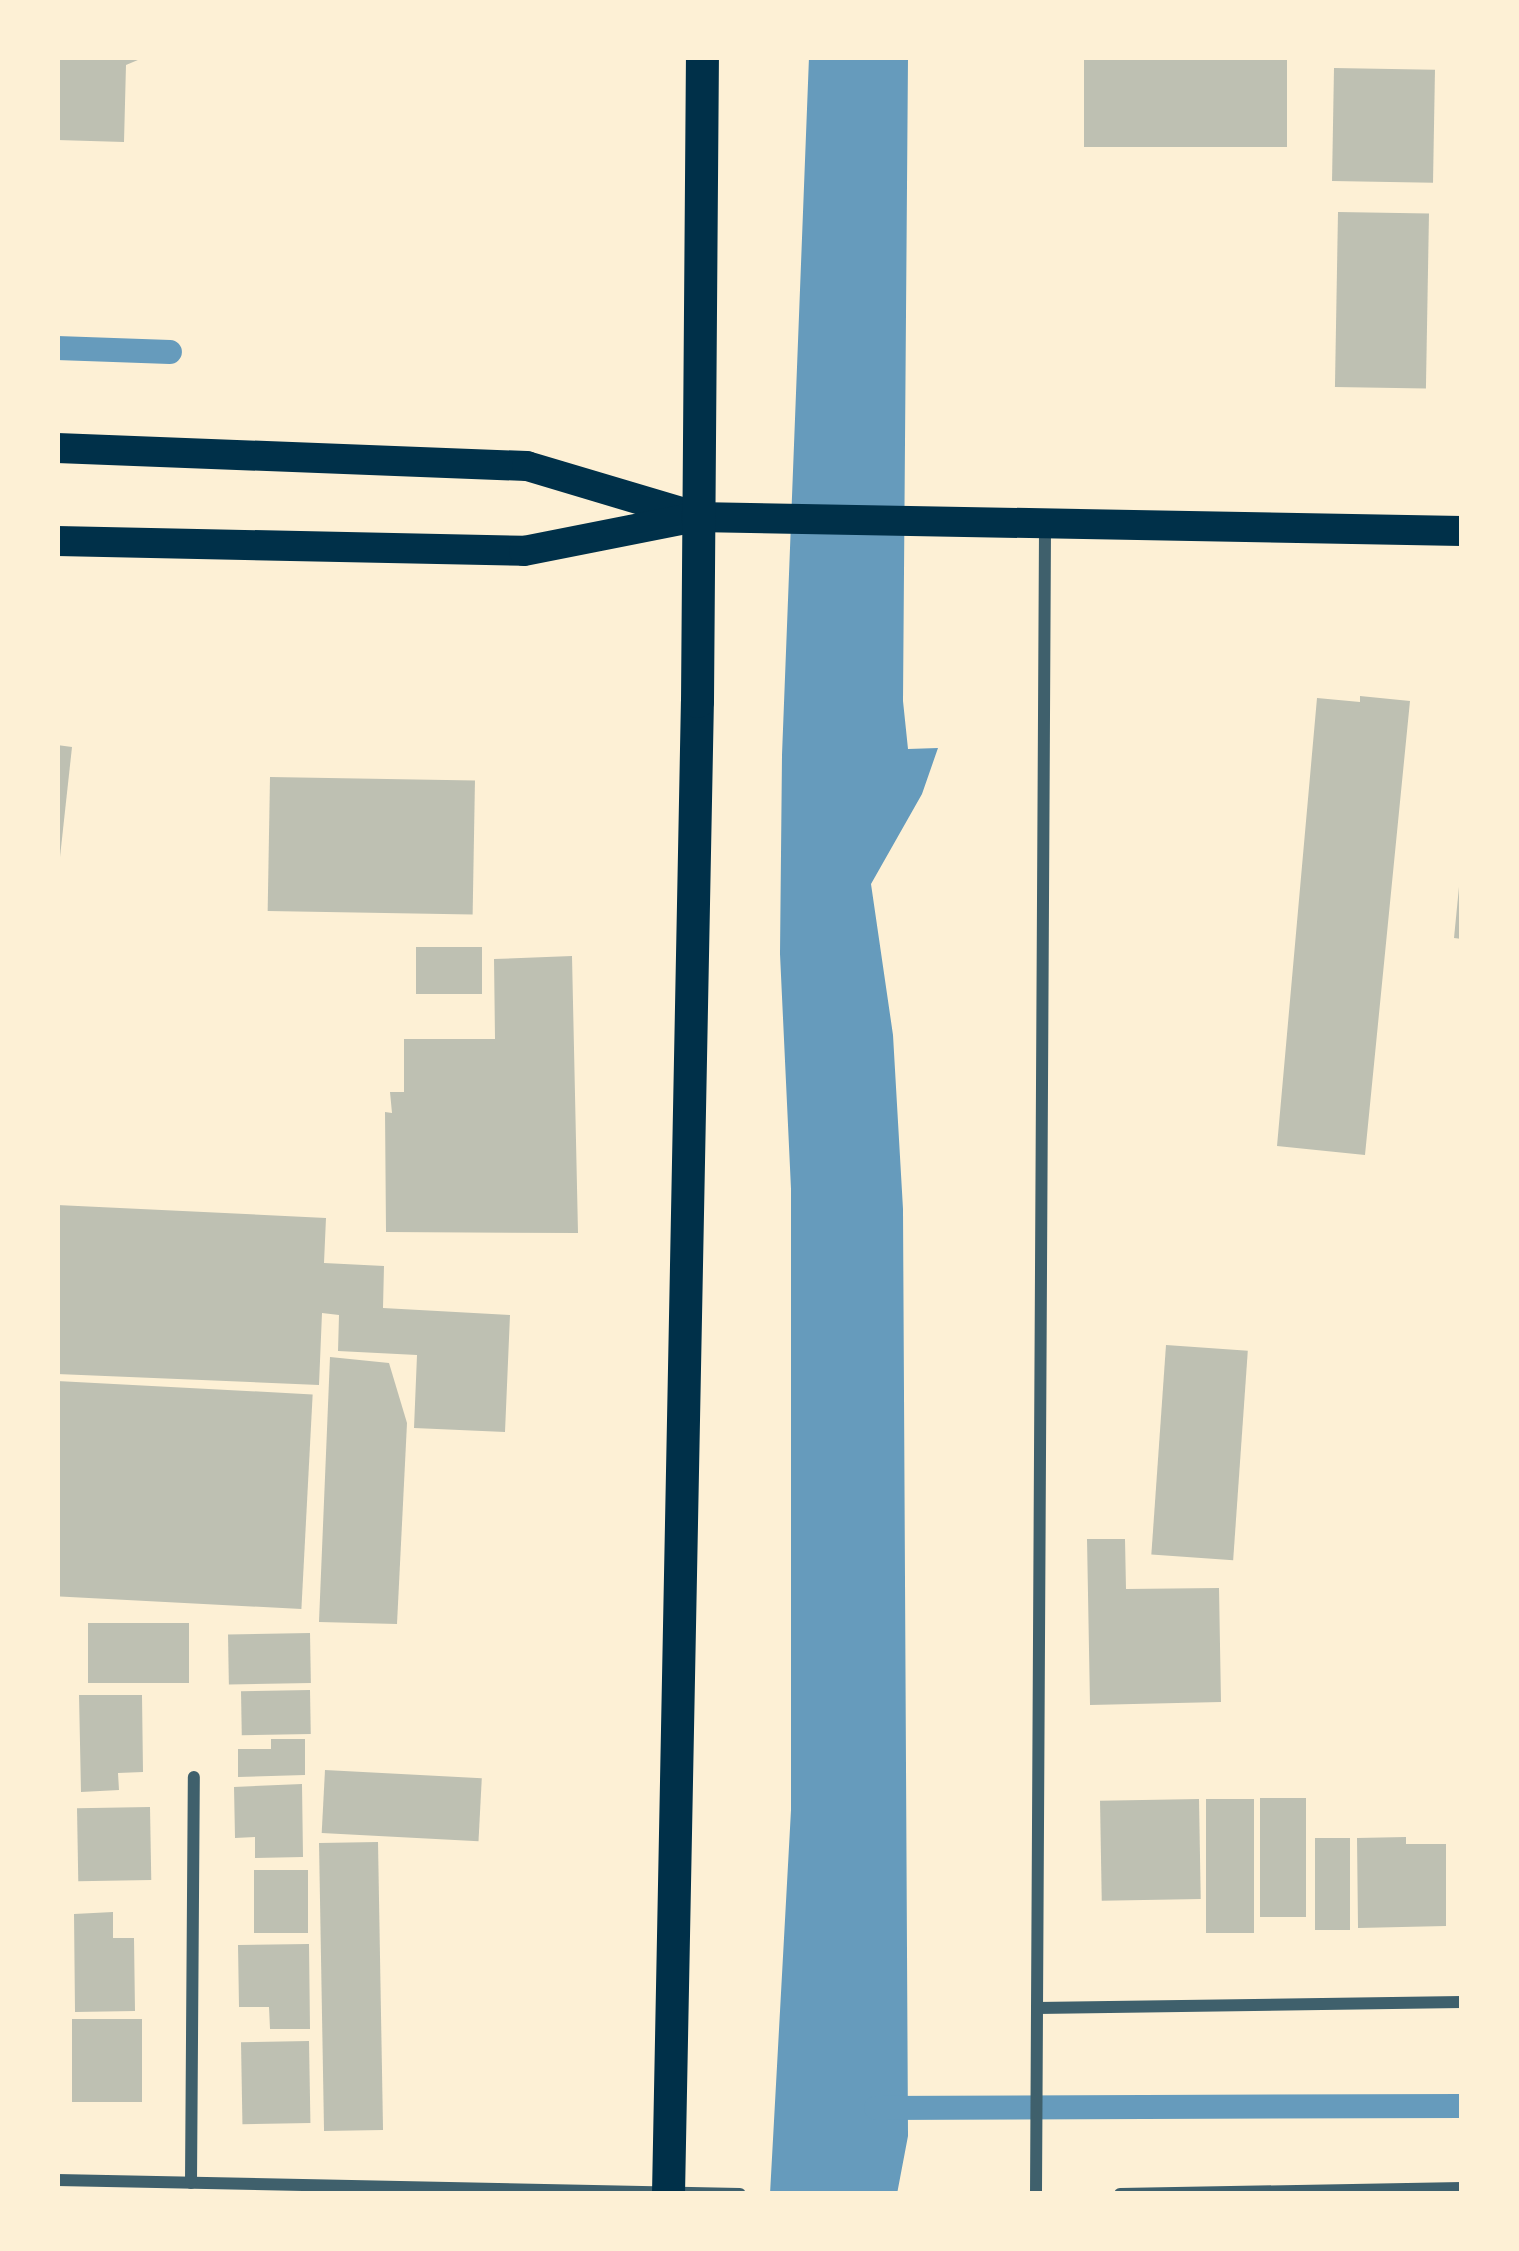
<!DOCTYPE html>
<style>
body{margin:0}
#map{position:relative;width:1519px;height:2251px;overflow:hidden;background:#fdf0d5;font-family:"Archivo Narrow",sans-serif}
div>[style]{position:absolute}
.water>*{inset:0;background:#669bbc}
.stream>*{height:24px;margin:-12px;padding:0 12px;transform-origin:12px;border-radius:12px;background:#669bbc}
.building>*{inset:0;background:#bec0b2;transform-origin:0 0}
.minor>*{height:12px;margin:-6px;padding:0 6px;transform-origin:6px;border-radius:6px;background:#3f606c}
.primary>*{height:30px;margin:-15px;padding:0 15px;transform-origin:15px;border-radius:15px;background:#003049}
.trunk>*{height:33px;margin:-16.5px;padding:0 16.5px;transform-origin:16.5px;border-radius:16.5px;background:#003049}
span{translate:-50% -50%;white-space:nowrap;text-align:center;line-height:1.15;-webkit-text-stroke:9px #fdf0d5;paint-order:stroke}
.frame{position:absolute;inset:0;border:60px solid #fdf0d5;pointer-events:none}
</style>
<div id="map">
<div class="water">
<div style="clip-path:polygon(809px 57px,908px 57px,903px 701px,908px 749px,938px 748px,922px 794px,871px 884px,893px 1035px,903px 1209px,908px 2136px,897px 2194px,770px 2194px,791px 1810px,791px 1189px,780px 954px,782px 755px)"></div>
</div>
<div class="stream">
<div style="left:57px;top:348px;width:113px;rotate:2deg"></div>
<div style="left:876px;top:2108px;width:586px;rotate:-0.2deg"></div>
</div>
<div class="building">
<div style="clip-path:polygon(57px 57px,145px 57px,126px 65px,124px 142px,57px 140px)"></div>
<div style="left:1084px;top:57px;width:203px;height:90px"></div>
<div style="left:1334px;top:68px;width:101px;height:113px;rotate:1deg"></div>
<div style="left:1338px;top:212px;width:91px;height:175px;rotate:1deg"></div>
<div style="clip-path:polygon(1360px 696px,1410px 701px,1365px 1155px,1277px 1146px,1317px 698px,1360px 702px)"></div>
<div style="clip-path:polygon(57px 745px,72px 747px,60px 857px,57px 857px)"></div>
<div style="left:270px;top:777px;width:205px;height:134px;rotate:1deg"></div>
<div style="clip-path:polygon(1459px 887px,1462px 887px,1462px 939px,1454px 938px)"></div>
<div style="left:416px;top:947px;width:66px;height:47px"></div>
<div style="clip-path:polygon(572px 956px,578px 1233px,386px 1232px,385px 1112px,392px 1113px,390px 1092px,404px 1092px,404px 1039px,495px 1039px,494px 959px)"></div>
<div style="clip-path:polygon(57px 1205px,326px 1218px,324px 1263px,384px 1266px,383px 1308px,510px 1315px,505px 1432px,414px 1428px,417px 1355px,338px 1351px,339px 1315px,322px 1313px,319px 1385px,57px 1374px)"></div>
<div style="left:1166px;top:1345px;width:82px;height:210px;rotate:4deg"></div>
<div style="clip-path:polygon(330px 1357px,389px 1363px,407px 1423px,397px 1624px,319px 1622px)"></div>
<div style="left:57px;top:1381px;width:256px;height:215px;rotate:3deg"></div>
<div style="clip-path:polygon(1087px 1539px,1125px 1539px,1126px 1589px,1219px 1588px,1221px 1702px,1090px 1705px)"></div>
<div style="left:189px;top:1623px;width:60px;height:101px;rotate:90deg"></div>
<div style="left:310px;top:1633px;width:50px;height:82px;rotate:89deg"></div>
<div style="left:310px;top:1690px;width:44px;height:69px;rotate:89deg"></div>
<div style="clip-path:polygon(79px 1695px,142px 1695px,143px 1772px,118px 1773px,119px 1790px,81px 1792px)"></div>
<div style="clip-path:polygon(271px 1739px,305px 1739px,305px 1775px,238px 1777px,238px 1749px,271px 1749px)"></div>
<div style="left:325px;top:1770px;width:157px;height:63px;rotate:3deg"></div>
<div style="clip-path:polygon(302px 1784px,303px 1857px,255px 1858px,255px 1837px,235px 1838px,234px 1787px)"></div>
<div style="left:1260px;top:1798px;width:46px;height:119px"></div>
<div style="left:1199px;top:1799px;width:100px;height:99px;rotate:89deg"></div>
<div style="left:1206px;top:1799px;width:48px;height:134px"></div>
<div style="left:150px;top:1807px;width:73px;height:73px;rotate:89deg"></div>
<div style="clip-path:polygon(1406px 1837px,1406px 1844px,1446px 1844px,1446px 1926px,1358px 1928px,1357px 1838px)"></div>
<div style="left:1315px;top:1838px;width:35px;height:92px"></div>
<div style="left:378px;top:1842px;width:288px;height:59px;rotate:89deg"></div>
<div style="left:254px;top:1870px;width:54px;height:63px"></div>
<div style="clip-path:polygon(113px 1912px,113px 1938px,134px 1938px,135px 2011px,75px 2012px,74px 1914px)"></div>
<div style="clip-path:polygon(309px 1944px,310px 2029px,270px 2029px,269px 2007px,239px 2007px,238px 1945px)"></div>
<div style="left:72px;top:2019px;width:70px;height:83px"></div>
<div style="left:309px;top:2041px;width:82px;height:68px;rotate:89deg"></div>
</div>
<div class="minor">
<div style="left:1037px;top:2008px;width:425px;rotate:-0.8deg"></div>
<div style="left:57px;top:2180px;width:683px;rotate:1.17deg"></div>
<div style="left:191px;top:2183px;width:406px;rotate:-89.6deg"></div>
<div style="left:1036px;top:2194px;width:1667px;rotate:-89.69deg"></div>
<div style="left:1120px;top:2194px;width:342px;rotate:-1deg"></div>
</div>
<div class="primary">
<div style="left:57px;top:448px;width:470px;rotate:2.2deg"></div>
<div style="left:527px;top:466px;width:171px;rotate:16.6deg"></div>
<div style="left:57px;top:541px;width:467px;rotate:1.2deg"></div>
<div style="left:524px;top:551px;width:175px;rotate:-11.2deg"></div>
<div style="left:696px;top:517px;width:766px;rotate:1.05deg"></div>
</div>
<div class="trunk">
<div style="left:668px;top:2194px;width:1493px;rotate:-88.89deg"></div>
<div style="left:697px;top:701px;width:644px;rotate:-89.56deg"></div>
</div>
<div class="frame"></div>
</div>
